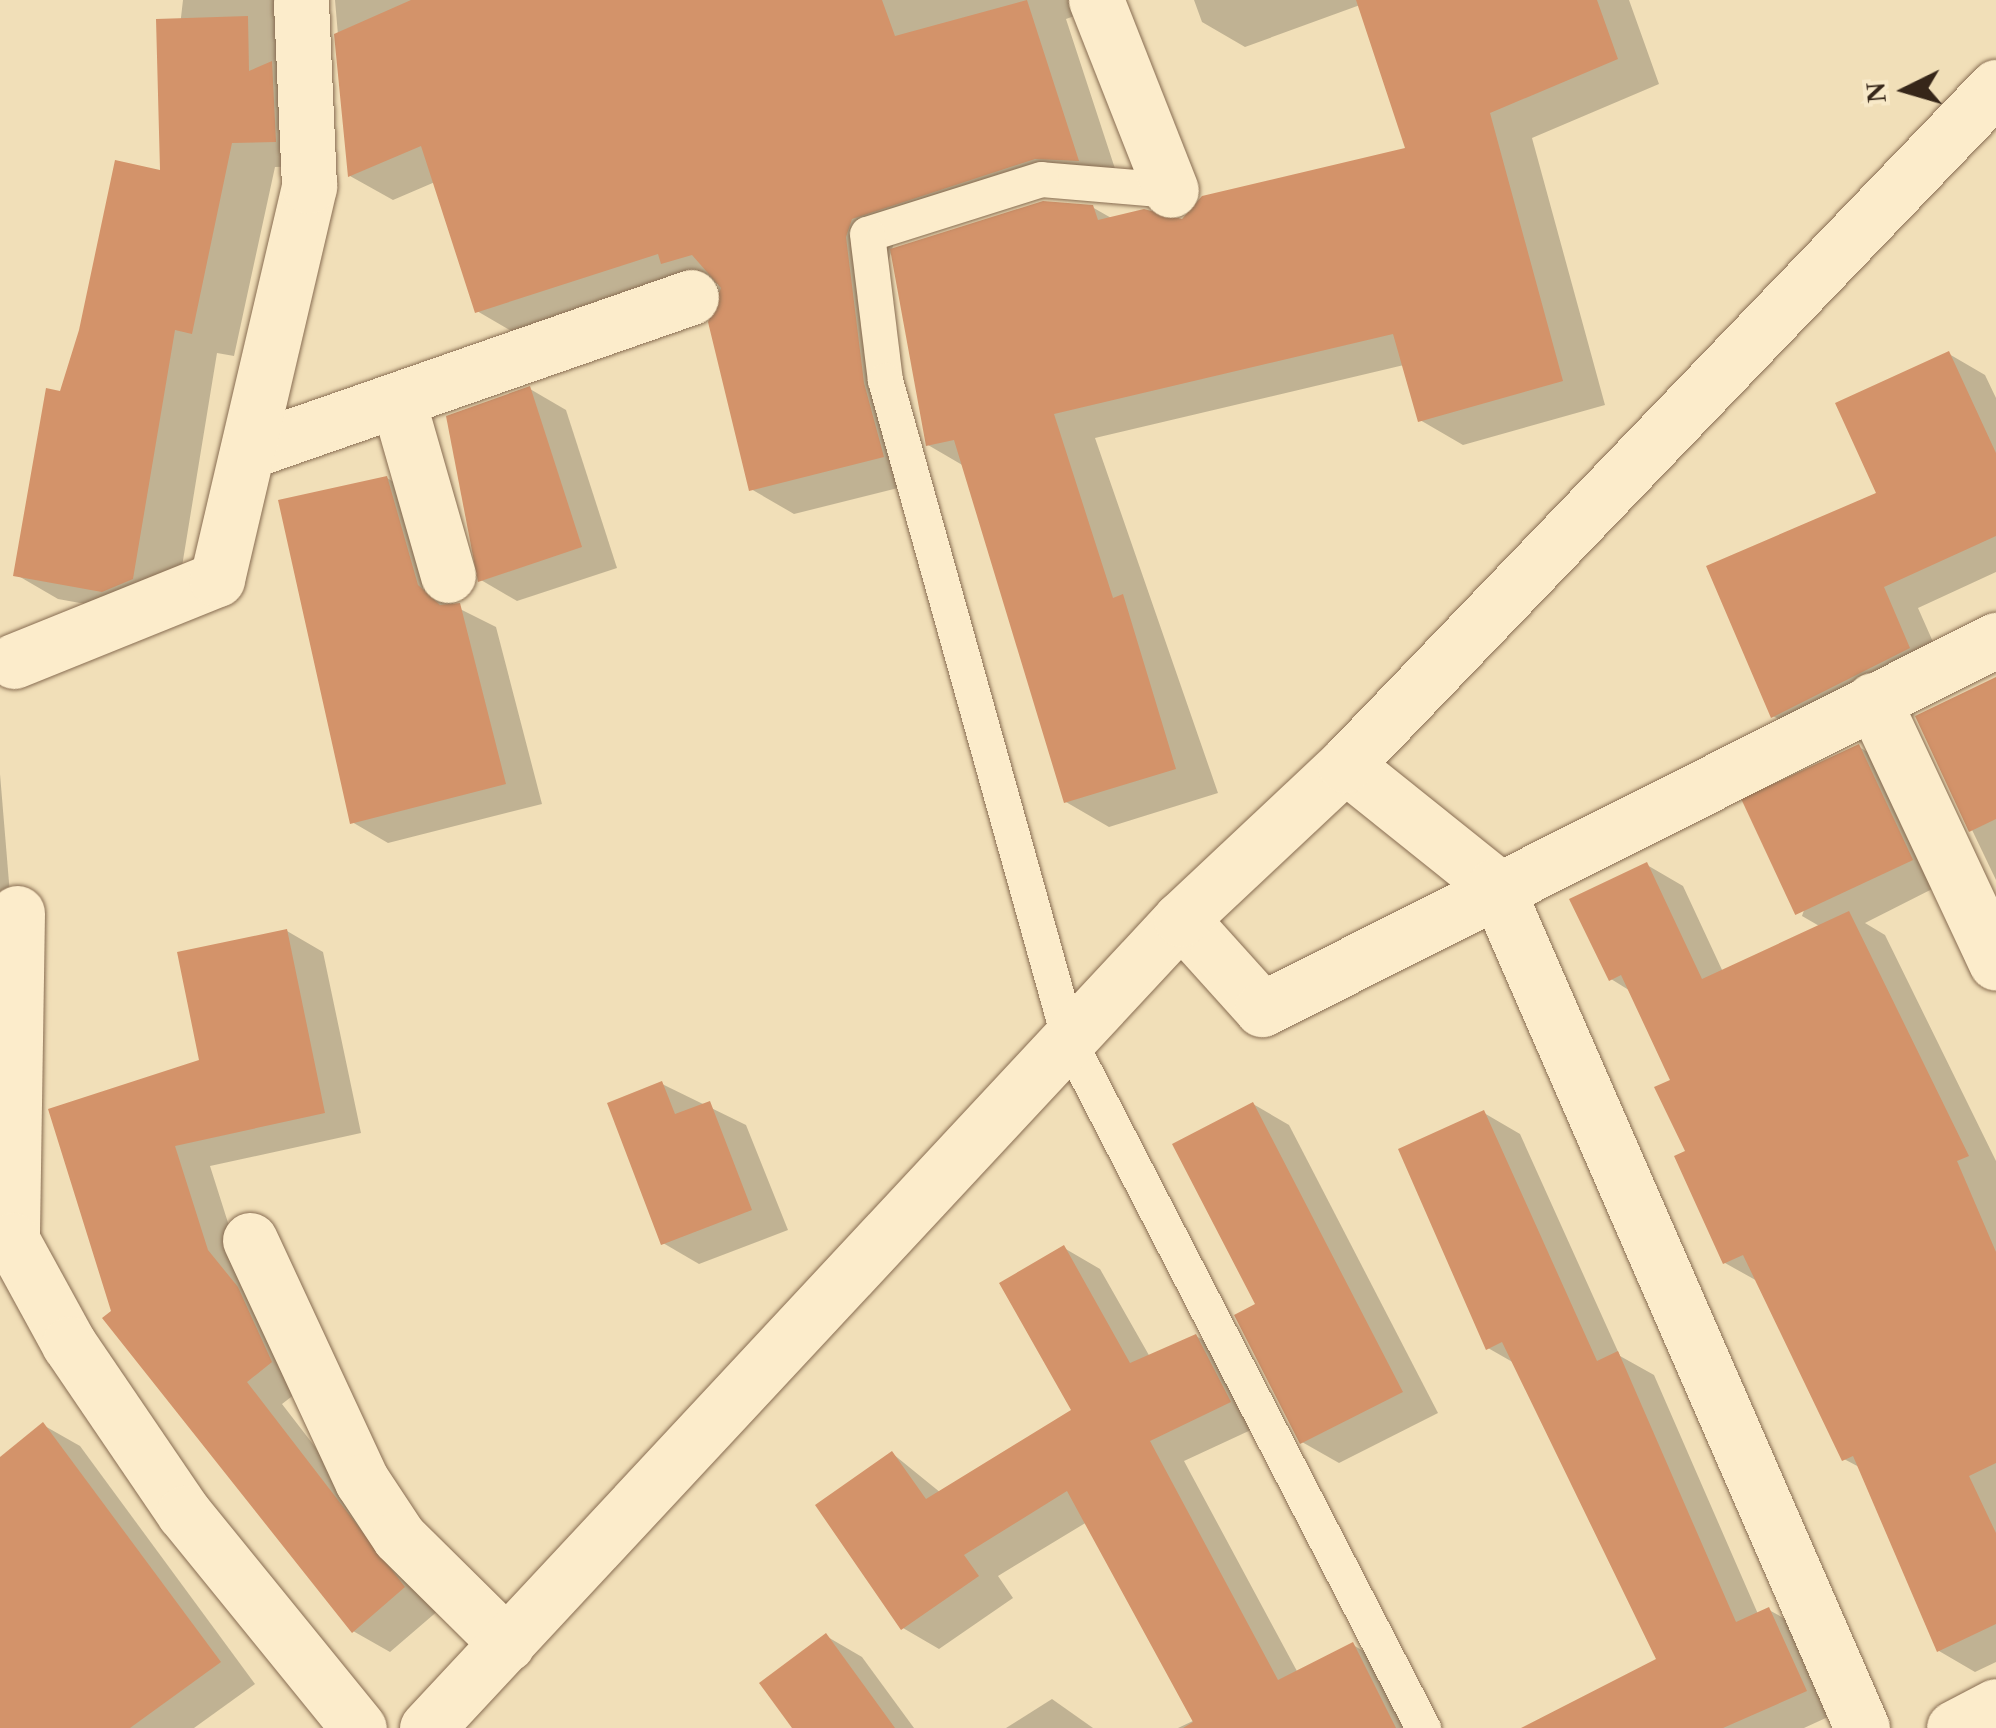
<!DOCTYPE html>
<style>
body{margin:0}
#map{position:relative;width:1996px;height:1728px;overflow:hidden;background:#f1dfb8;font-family:"Times New Roman",serif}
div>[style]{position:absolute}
.shadow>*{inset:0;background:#0003}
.building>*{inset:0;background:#d3936a;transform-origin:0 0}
.roads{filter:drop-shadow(0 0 2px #886d52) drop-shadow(0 0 2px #886d52)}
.service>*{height:35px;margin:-17.5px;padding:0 17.5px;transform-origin:17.5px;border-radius:17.5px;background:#fceccb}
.minor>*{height:55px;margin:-27.5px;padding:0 27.5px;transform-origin:27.5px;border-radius:27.5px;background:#fceccb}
.tertiary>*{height:55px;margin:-27.5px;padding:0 27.5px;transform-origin:27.5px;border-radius:27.5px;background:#fceccb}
span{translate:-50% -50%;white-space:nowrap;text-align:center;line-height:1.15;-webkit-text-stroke:10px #f8e9c8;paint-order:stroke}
.north{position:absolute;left:1856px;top:40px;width:100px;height:100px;-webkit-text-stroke:8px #f8e9c8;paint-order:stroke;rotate:265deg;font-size:28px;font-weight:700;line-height:40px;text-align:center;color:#362619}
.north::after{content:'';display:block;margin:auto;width:35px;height:45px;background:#362619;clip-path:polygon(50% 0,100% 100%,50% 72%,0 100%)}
</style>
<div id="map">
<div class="shadow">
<div style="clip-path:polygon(183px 0,326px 0,318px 166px,275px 167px,234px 356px,217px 353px,176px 603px,146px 615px,58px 599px,15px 574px,62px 394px,163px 173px)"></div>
<div style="clip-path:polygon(335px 0,1120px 0,1066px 19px,1120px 184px,1079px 182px,894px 243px,888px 262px,906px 409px,926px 481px,794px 514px,751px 489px,718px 284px,520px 336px,477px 311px,435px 182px,393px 200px,350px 176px)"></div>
<div style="clip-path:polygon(1194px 0,1629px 0,1659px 84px,1532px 138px,1605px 405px,1463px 445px,1420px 420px,1404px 365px,1095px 438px,1218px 793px,1109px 827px,1066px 802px,964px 466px,928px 445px,1092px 207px,1113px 219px,1182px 222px,1409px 150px,1360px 5px,1245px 47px,1202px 22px)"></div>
<div style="clip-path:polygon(1949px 354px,1985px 375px,1996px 398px,1996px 572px,1918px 608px,1945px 669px,1809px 737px,1773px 716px)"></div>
<div style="clip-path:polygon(530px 389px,566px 410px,617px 568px,517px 601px,481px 580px)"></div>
<div style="clip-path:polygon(387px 478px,423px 499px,454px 606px,496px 627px,542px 804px,388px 843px,352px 822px)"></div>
<div style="clip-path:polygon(1996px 679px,1996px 880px,1918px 717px)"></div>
<div style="clip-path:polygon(1859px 747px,1895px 768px,1948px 881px,1865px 923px,1885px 935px,1996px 1161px,1996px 1662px,1975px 1672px,1939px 1651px,1861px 1468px,1844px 1459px,1759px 1282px,1725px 1263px,1673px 1081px,1632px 992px,1611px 979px,1647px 865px,1683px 886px,1723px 972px,1821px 927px,1802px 916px)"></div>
<div style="clip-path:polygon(0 774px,20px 1015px,0 1017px)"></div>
<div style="clip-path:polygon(287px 931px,323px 952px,361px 1133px,210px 1166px,244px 1273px,308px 1384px,282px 1404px,440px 1609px,390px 1652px,353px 1631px,51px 1110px,202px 1062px)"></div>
<div style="clip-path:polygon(662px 1084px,746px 1125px,788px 1230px,699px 1264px,663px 1243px)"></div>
<div style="clip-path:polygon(1253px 1104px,1289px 1125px,1438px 1413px,1339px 1463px,1302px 1442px,1258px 1305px)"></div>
<div style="clip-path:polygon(1484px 1113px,1520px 1134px,1620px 1356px,1654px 1375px,1758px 1614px,1769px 1610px,1805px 1630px,1841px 1711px,1804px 1728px,1523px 1728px,1659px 1660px,1516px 1364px,1488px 1348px)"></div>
<div style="clip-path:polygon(1064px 1248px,1100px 1269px,1150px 1357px,1196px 1336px,1232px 1357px,1266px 1423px,1184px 1461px,1298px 1673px,1353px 1645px,1389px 1666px,1420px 1728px,1178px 1728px,1195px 1720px,1087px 1522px,998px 1576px,1013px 1598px,939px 1649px,903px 1628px,893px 1454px,941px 1493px,1074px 1411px)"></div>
<div style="clip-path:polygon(43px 1425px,80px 1446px,255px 1684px,194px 1728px,0 1728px,0 1460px)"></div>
<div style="clip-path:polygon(826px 1636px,862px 1657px,914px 1728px,795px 1728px)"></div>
<div style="clip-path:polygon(1052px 1699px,1093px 1728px,1006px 1728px)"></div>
</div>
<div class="building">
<div style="clip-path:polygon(411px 0,882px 0,895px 36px,1027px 0,1079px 161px,1035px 159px,852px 219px,846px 237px,864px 383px,884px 457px,749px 491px,708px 322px,721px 288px,692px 255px,661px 264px,658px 254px,475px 313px,421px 146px,348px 177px,334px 34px)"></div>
<div style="clip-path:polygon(1356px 0,1597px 0,1618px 59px,1490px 113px,1563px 381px,1418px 422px,1393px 334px,1054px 414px,1113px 598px,1123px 594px,1176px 769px,1064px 803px,954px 440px,926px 446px,890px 249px,1043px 201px,1093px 205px,1098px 220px,1144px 209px,1182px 219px,1202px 196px,1405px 148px)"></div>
<div style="clip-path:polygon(248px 16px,249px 71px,272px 61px,276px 142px,232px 143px,192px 334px,175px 330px,133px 579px,102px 592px,13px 576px,46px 388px,60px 391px,79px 330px,115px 160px,160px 170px,156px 19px)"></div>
<div style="clip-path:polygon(1949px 351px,1996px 453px,1996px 536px,1884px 587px,1910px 648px,1771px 718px,1706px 566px,1876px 493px,1835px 403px)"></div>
<div style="clip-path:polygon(530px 386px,582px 547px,478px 582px,446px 416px)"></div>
<div style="clip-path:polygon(387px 476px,418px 585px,440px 605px,460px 603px,506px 784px,350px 824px,278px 500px)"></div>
<div style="clip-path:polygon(1996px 677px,1996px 819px,1969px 832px,1915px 716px)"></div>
<div style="left:1859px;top:744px;width:128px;height:130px;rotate:65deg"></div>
<div style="clip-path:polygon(1647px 862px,1702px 979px,1849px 911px,1969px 1156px,1957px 1161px,1996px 1252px,1996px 1463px,1969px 1476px,1996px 1533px,1996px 1624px,1937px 1652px,1853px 1456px,1842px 1461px,1743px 1255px,1723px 1264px,1674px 1156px,1685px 1151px,1654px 1087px,1670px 1080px,1621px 975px,1609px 981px,1569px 899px)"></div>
<div style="clip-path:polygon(287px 929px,325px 1113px,175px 1146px,208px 1250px,238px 1287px,272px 1362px,247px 1382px,405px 1587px,352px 1633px,102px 1318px,111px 1311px,48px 1109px,199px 1060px,177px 952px)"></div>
<div style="clip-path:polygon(662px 1081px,675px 1114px,710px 1101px,752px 1210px,661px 1245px,607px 1103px)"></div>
<div style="clip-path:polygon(1253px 1102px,1403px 1392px,1300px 1444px,1234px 1315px,1255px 1304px,1172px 1144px)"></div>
<div style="clip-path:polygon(1484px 1110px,1597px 1361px,1618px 1351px,1736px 1622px,1769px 1607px,1807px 1691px,1723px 1728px,1521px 1728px,1656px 1659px,1502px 1342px,1486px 1350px,1398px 1149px)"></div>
<div style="clip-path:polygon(1064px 1245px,1130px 1363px,1196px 1334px,1231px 1402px,1150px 1441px,1278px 1680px,1353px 1642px,1396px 1728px,1183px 1728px,1193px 1722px,1067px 1491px,964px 1555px,979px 1576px,901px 1630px,815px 1505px,892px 1451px,926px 1499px,1071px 1410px,999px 1283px)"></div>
<div style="clip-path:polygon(43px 1422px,221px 1662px,130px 1728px,0 1728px,0 1457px)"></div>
<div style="clip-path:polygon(826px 1633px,895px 1728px,792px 1728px,759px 1683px)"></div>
</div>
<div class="roads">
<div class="service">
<div style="left:1171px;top:190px;width:130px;rotate:-175.2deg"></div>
<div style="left:1041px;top:179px;width:182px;rotate:162.5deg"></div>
<div style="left:867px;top:234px;width:147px;rotate:83deg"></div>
<div style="left:885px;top:380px;width:688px;rotate:74.41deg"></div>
<div style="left:1070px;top:1043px;width:771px;rotate:62.74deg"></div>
</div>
<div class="minor">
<div style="left:1096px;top:0;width:204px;rotate:68.5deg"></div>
<div style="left:398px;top:401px;width:181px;rotate:74deg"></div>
<div style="left:249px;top:451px;width:468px;rotate:-19.2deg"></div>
<div style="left:14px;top:661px;width:219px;rotate:-22deg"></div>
<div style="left:217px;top:579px;width:404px;rotate:-76.8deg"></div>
<div style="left:309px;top:186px;width:186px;rotate:-92.5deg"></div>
<div style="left:1873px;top:700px;width:290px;rotate:64.9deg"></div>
<div style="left:1345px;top:765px;width:192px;rotate:38.7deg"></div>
<div style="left:1495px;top:885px;width:919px;rotate:66.47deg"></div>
<div style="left:17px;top:913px;width:327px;rotate:90.9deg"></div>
<div style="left:12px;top:1240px;width:119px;rotate:61.3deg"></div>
<div style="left:69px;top:1344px;width:204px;rotate:55.8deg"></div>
<div style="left:184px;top:1513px;width:277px;rotate:50.9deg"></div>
<div style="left:1181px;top:919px;width:121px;rotate:48deg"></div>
<div style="left:1262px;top:1009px;width:822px;rotate:-26.69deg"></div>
<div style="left:250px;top:1240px;width:266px;rotate:65.1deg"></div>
<div style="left:362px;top:1481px;width:67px;rotate:56.5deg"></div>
<div style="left:399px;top:1537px;width:152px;rotate:44.7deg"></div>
<div style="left:1954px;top:1728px;width:47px;rotate:-27.6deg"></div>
</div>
<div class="tertiary">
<div style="left:427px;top:1728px;width:1106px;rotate:-47.02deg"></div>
<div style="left:1181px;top:919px;width:225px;rotate:-43.2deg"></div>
<div style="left:1345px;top:765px;width:940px;rotate:-46.16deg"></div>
</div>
</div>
<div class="north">N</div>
</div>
